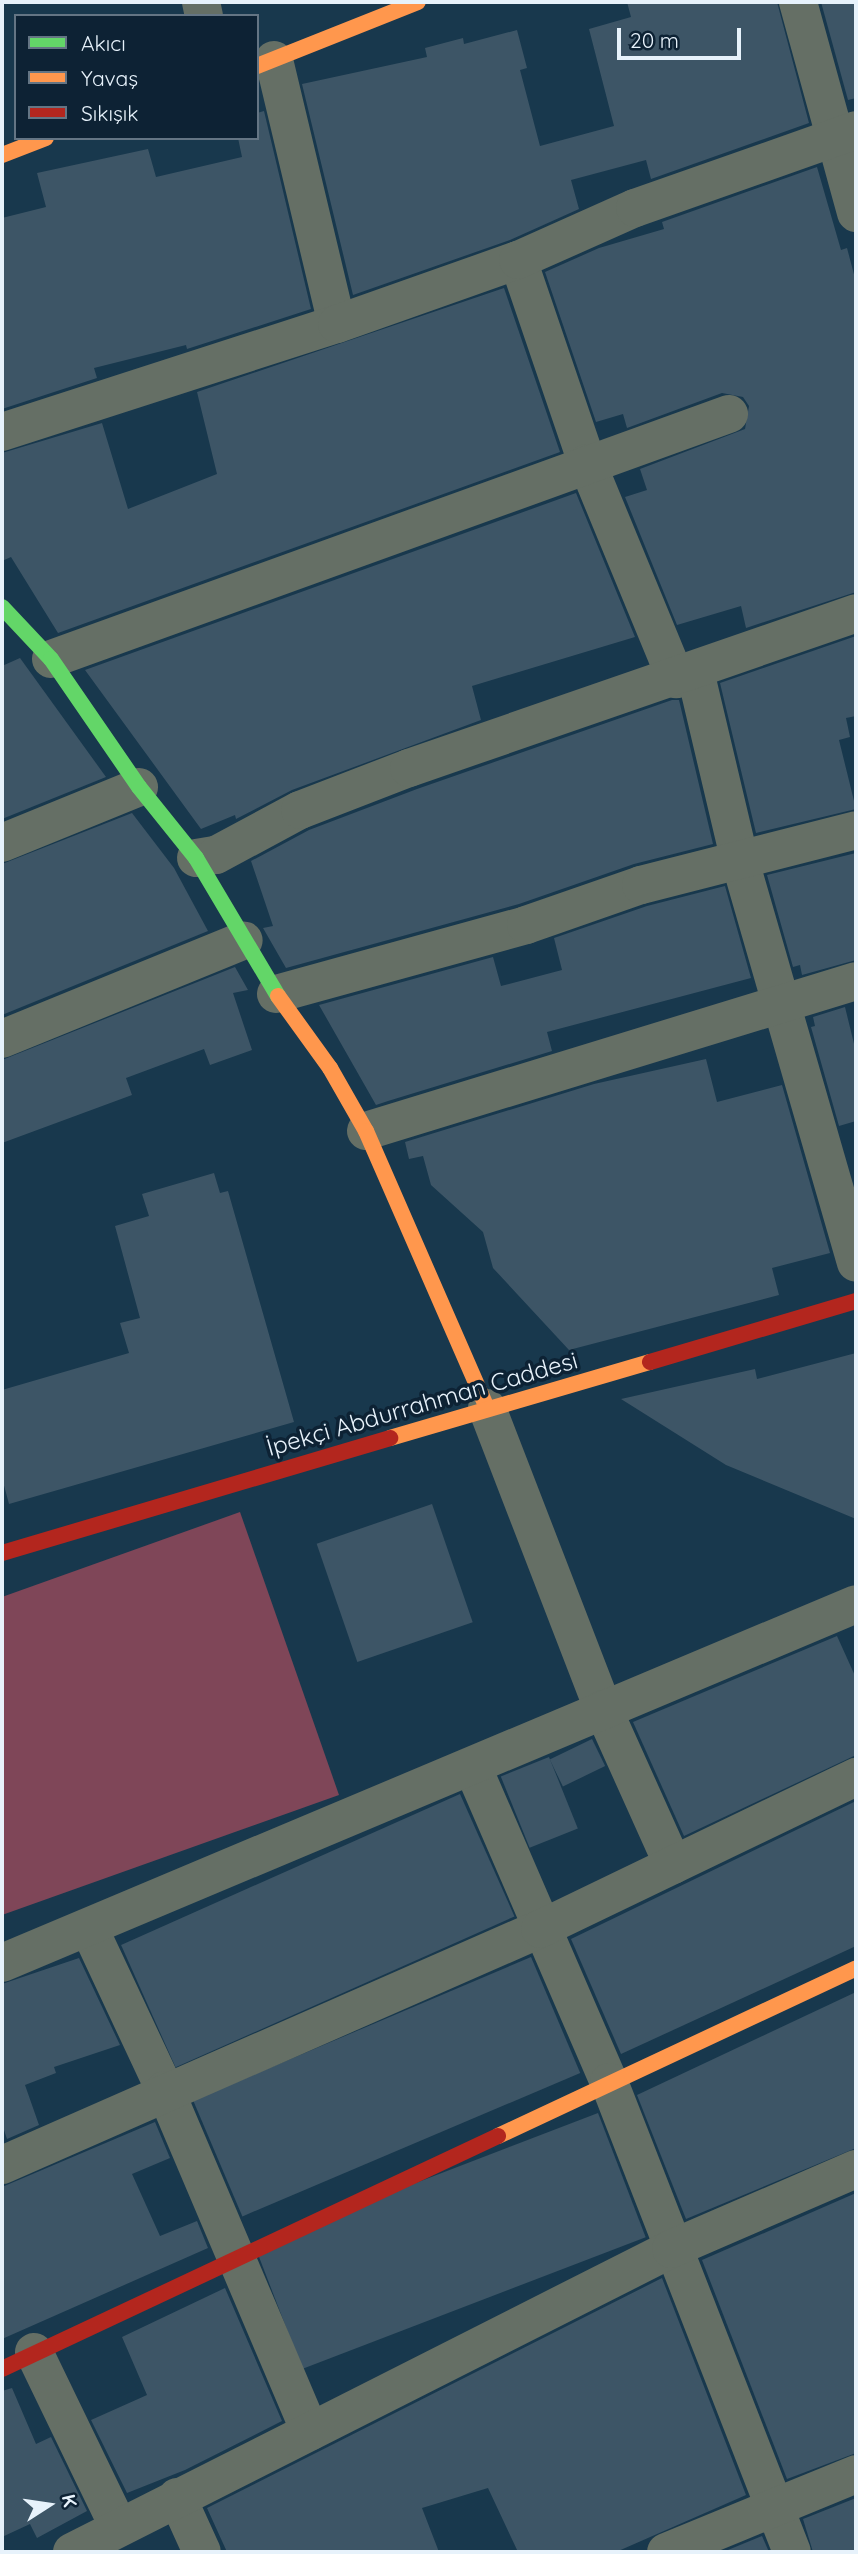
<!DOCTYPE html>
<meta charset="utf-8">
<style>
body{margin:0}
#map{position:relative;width:858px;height:2554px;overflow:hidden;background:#18384d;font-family:Quicksand,sans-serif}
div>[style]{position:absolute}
.green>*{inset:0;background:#7f4658}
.building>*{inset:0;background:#3d5566;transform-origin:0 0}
.street>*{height:38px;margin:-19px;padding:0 19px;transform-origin:19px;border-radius:19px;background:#656f65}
.fast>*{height:16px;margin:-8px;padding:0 8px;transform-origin:8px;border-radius:8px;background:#63d668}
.slow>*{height:16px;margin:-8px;padding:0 8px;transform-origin:8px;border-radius:8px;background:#ff974d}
.jam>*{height:16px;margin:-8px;padding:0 8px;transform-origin:8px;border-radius:8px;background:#b3261e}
span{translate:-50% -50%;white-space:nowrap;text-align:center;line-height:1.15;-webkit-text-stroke:7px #0d2234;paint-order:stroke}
.street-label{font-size:24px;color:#e7f2fb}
.frame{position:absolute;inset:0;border:4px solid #e7f2fb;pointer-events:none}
.legend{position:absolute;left:14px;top:14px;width:245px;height:126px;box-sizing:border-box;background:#0d2234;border:2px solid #647584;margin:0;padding:9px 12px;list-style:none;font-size:21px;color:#e7f2fb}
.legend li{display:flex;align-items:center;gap:14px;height:35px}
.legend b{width:35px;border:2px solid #647584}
.north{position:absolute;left:14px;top:2470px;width:70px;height:70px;-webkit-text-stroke:5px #0d2234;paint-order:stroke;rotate:78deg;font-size:19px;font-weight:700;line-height:28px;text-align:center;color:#e7f2fb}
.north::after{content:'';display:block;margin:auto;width:24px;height:32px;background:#e7f2fb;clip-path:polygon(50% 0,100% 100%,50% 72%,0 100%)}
.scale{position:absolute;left:617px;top:28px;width:124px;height:32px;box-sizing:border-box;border:4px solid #e7f2fb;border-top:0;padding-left:9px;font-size:21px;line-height:24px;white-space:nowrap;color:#e7f2fb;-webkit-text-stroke:5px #0d2234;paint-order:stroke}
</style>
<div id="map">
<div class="green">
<div style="clip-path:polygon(240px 1512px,339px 1795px,2px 1915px,2px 1597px)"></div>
</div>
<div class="building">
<div style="clip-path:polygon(627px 2px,777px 2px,809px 123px,651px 179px,646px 160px,571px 180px,579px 209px,510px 240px,353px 295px,302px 84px,427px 57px,425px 48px,463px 38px,464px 44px,517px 30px,527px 68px,520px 70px,540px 146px,614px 126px,589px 29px,631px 17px)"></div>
<div style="clip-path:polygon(821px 2px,856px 2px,856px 98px,848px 100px)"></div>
<div style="clip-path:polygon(264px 111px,311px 309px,187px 349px,186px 345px,94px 368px,97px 378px,2px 409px,2px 218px,46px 207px,37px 173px,148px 149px,156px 177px,242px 157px,238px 138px,257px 138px,257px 113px)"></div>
<div style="clip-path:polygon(817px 167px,841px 250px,847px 248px,856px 282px,856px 592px,746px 628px,741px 606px,677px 625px,625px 497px,647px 490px,640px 469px,745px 429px,749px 406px,743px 397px,722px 393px,627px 428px,623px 414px,596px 422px,545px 272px,599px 248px,664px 229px,662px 222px)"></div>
<div style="clip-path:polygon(504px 288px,560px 452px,58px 633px,11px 557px,2px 561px,2px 453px,102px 423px,128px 509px,217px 474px,197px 392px)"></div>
<div style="clip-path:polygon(576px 493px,635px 637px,472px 686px,481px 720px,292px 790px,236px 819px,235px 815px,201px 829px,85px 670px)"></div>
<div style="clip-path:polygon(856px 636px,856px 716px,846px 718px,850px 737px,839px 740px,856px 809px,756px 833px,720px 683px)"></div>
<div style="clip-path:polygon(20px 658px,106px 777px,2px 819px,2px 666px)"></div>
<div style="clip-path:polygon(672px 700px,679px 700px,713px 844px,634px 864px,519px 904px,286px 968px,263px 928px,273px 926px,251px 861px,309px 830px,417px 789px)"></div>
<div style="clip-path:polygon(132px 813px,174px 868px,208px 931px,2px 1015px,2px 864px)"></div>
<div style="clip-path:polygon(856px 853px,856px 960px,802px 975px,800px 965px,793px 967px,767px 875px)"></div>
<div style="clip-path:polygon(725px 886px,751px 978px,547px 1032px,552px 1051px,388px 1101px,376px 1105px,319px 1005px,493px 957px,501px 986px,562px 970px,554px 938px,647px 906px)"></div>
<div style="clip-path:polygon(235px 967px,248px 990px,233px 993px,252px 1050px,210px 1065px,204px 1049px,126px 1078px,132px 1095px,2px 1143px,2px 1060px)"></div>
<div style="clip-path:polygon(845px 1007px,856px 1052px,856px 1121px,839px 1126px,811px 1027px,815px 1026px,813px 1017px)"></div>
<div style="clip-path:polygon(706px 1059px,717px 1102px,782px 1085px,830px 1253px,772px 1268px,779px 1295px,569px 1350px,493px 1268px,483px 1232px,431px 1185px,423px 1156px,409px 1159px,405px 1142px,594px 1084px)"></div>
<div style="clip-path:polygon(214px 1173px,220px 1193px,228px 1191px,294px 1422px,9px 1504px,2px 1478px,2px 1390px,129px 1353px,120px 1323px,140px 1318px,115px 1226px,149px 1216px,142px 1194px)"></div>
<div style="clip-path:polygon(856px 1353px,856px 1519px,726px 1465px,621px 1399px,755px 1369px,757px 1379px)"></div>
<div style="left:432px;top:1504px;width:125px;height:122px;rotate:71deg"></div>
<div style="clip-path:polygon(837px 1636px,856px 1678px,856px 1755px,684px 1836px,633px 1722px)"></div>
<div style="left:592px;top:1739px;width:30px;height:47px;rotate:64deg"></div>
<div style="left:549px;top:1757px;width:77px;height:52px;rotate:68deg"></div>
<div style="left:460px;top:1794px;width:134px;height:371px;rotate:66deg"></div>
<div style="clip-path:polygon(856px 1801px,856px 1946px,621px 2054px,571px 1939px)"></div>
<div style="left:531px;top:1957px;width:126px;height:367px;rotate:67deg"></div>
<div style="clip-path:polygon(79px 1958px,120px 2045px,54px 2067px,56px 2073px,25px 2085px,39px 2125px,7px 2139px,2px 2124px,2px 1984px)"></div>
<div style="clip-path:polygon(856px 1992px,856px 2148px,686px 2219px,637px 2095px)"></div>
<div style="left:598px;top:2113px;width:133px;height:368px;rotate:69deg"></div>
<div style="clip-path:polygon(155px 2122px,170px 2158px,132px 2174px,160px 2236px,197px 2221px,208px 2248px,2px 2339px,2px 2187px)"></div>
<div style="clip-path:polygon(856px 2193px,856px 2453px,787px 2479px,702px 2260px)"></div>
<div style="clip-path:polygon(662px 2278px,746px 2495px,616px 2552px,518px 2552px,488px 2488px,422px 2508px,439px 2552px,227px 2552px,207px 2508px)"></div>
<div style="clip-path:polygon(225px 2288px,282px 2421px,185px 2470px,127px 2493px,91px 2420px,147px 2395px,122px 2337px)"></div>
<div style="clip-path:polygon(12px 2388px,36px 2444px,51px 2437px,87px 2511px,37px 2538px,30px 2524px,2px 2537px,2px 2391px)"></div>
<div style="clip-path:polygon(856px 2498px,856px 2552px,813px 2552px,803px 2519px)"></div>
<div style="clip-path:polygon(762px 2536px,769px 2552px,723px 2552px)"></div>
</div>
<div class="street">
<div style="left:201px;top:2px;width:14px;rotate:78deg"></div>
<div style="left:798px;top:2px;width:219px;rotate:74.6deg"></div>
<div style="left:274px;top:60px;width:271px;rotate:76.6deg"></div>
<div style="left:518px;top:260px;width:214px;rotate:71.2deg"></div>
<div style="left:587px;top:463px;width:234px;rotate:67.6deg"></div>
<div style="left:2px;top:432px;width:352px;rotate:-17.9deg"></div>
<div style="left:337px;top:324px;width:192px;rotate:-19.5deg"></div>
<div style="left:518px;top:260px;width:128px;rotate:-24deg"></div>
<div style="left:635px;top:208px;width:234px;rotate:-19.4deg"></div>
<div style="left:51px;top:659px;width:721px;rotate:-19.87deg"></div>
<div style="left:695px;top:671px;width:195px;rotate:76.7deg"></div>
<div style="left:740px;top:861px;width:418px;rotate:73.9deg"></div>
<div style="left:2px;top:843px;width:148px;rotate:-22.2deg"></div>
<div style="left:196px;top:858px;width:20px;rotate:-9deg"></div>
<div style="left:216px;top:855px;width:95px;rotate:-28.2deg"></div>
<div style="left:300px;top:810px;width:117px;rotate:-21.1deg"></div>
<div style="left:409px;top:768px;width:473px;rotate:-19.1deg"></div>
<div style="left:276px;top:994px;width:259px;rotate:-15.4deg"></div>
<div style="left:526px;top:925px;width:122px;rotate:-19.2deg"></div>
<div style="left:641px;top:885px;width:222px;rotate:-14.3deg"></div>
<div style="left:2px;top:1039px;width:261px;rotate:-22.2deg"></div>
<div style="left:366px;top:1131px;width:512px;rotate:-17.02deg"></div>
<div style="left:487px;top:1408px;width:323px;rotate:68.9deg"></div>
<div style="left:603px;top:1709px;width:171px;rotate:65.8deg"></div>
<div style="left:473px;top:1768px;width:342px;rotate:66.6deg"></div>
<div style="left:609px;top:2082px;width:504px;rotate:68.73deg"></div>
<div style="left:89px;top:1928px;width:179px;rotate:64.9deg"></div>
<div style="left:165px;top:2090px;width:371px;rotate:67deg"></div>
<div style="left:2px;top:1963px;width:926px;rotate:-22.8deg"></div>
<div style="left:2px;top:2165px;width:587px;rotate:-23.69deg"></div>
<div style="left:540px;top:1929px;width:351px;rotate:-25.7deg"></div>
<div style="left:34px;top:2352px;width:193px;rotate:64.2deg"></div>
<div style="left:177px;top:2497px;width:60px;rotate:65.6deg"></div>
<div style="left:72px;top:2552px;width:671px;rotate:-26.83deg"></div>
<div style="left:671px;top:2249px;width:202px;rotate:-23.4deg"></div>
<div style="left:666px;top:2552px;width:205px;rotate:-22.3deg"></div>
</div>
<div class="fast">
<div style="left:2px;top:607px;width:71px;rotate:46.7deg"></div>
<div style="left:51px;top:659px;width:155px;rotate:55.5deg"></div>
<div style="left:139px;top:787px;width:91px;rotate:51.2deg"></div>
<div style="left:196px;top:858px;width:161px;rotate:59.3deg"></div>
</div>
<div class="slow">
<div style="left:257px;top:66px;width:173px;rotate:-21.7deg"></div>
<div style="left:2px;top:155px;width:47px;rotate:-21.1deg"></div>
<div style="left:278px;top:996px;width:89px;rotate:54.2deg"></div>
<div style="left:330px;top:1068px;width:73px;rotate:60.3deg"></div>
<div style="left:366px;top:1131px;width:302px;rotate:66.4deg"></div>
<div style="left:390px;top:1438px;width:271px;rotate:-16.3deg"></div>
<div style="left:498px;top:2136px;width:395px;rotate:-25.1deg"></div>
</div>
<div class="jam">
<div style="left:650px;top:1362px;width:215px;rotate:-16.5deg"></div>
<div style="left:2px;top:1553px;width:405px;rotate:-16.5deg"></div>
<div style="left:2px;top:2369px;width:548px;rotate:-25.16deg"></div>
</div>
<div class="street-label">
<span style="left:422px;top:1404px;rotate:-16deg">İpekçi Abdurrahman Caddesi</span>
</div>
<div class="frame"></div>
<ul class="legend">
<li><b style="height:9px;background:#63d668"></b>Akıcı</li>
<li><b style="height:9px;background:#ff974d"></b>Yavaş</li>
<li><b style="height:9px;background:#b3261e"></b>Sıkışık</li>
</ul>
<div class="north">K</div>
<div class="scale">20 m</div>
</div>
